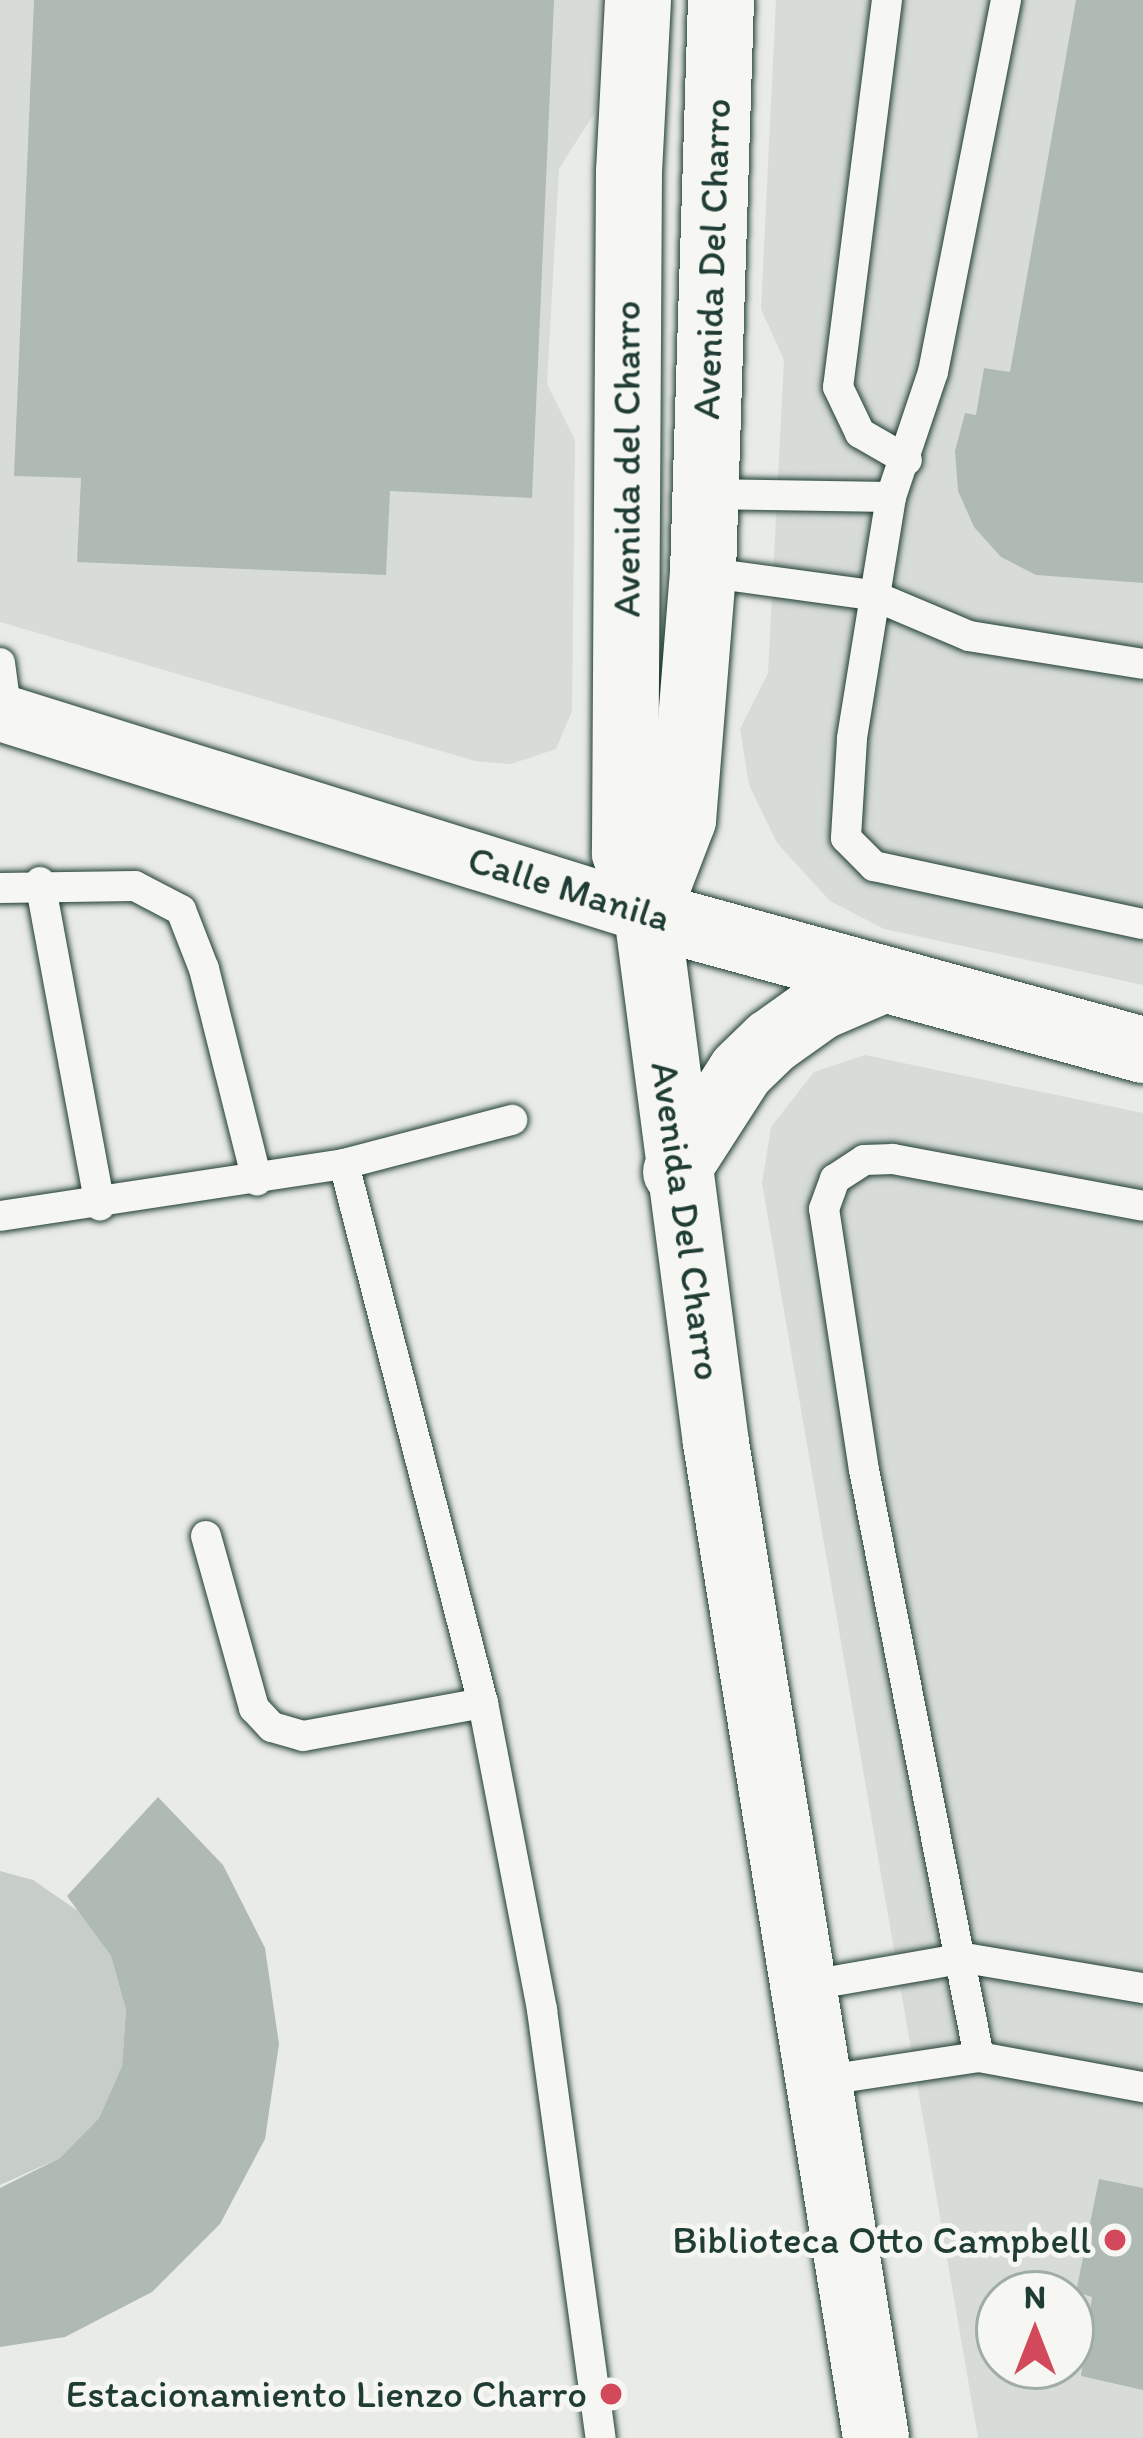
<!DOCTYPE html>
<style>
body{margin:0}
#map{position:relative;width:1143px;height:2438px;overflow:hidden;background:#e9ebe7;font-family:Itim,sans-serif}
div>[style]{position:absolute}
.built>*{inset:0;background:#d8dcd8}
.green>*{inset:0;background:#c7cec9}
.building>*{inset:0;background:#b0bab5}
.roads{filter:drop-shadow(0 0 3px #1f3d34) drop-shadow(0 0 3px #1f3d34)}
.lane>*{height:30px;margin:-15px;padding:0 15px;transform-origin:15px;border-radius:15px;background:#f6f6f2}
.street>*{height:57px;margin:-28.5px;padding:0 28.5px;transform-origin:28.5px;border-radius:28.5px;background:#f6f6f2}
.secondary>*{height:66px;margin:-33px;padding:0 33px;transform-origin:33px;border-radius:33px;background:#f6f6f2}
.dots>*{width:33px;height:33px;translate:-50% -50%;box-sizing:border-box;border:6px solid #f6f6f2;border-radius:50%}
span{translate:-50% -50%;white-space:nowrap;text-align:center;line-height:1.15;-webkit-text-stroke:10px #f6f6f2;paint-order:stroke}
.street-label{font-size:39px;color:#1f3d34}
.poi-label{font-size:39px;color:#1f3d34}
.right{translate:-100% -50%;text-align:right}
.north{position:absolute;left:975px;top:2270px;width:120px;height:120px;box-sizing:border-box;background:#f6f6f2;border:3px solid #a0aca6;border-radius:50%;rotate:0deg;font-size:33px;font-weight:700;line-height:48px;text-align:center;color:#1f3d34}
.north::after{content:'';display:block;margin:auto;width:42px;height:54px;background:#d1495b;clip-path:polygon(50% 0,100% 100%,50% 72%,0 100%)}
</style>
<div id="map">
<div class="built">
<div style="clip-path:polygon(0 0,601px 0,595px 112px,559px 169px,547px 384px,575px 440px,572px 711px,556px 749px,511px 764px,475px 761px,0 622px)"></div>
<div style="clip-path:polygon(776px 0,1143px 0,1143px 985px,884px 929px,830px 901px,777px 843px,749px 785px,740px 729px,768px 673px,784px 360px,761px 309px)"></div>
<div style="clip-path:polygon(evenodd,865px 1055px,1143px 1113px,1143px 2438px,978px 2438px,762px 1183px,771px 1127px,814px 1072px,865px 1055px,999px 2294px,1071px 2294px,1071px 2366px,999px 2366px,999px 2294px)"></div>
</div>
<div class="green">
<div style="clip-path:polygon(0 1871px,33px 1880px,78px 1911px,111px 1956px,126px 2010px,122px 2066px,99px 2118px,60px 2158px,0 2185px)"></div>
</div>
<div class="building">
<div style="clip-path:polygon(34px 0,554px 0,532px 498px,390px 491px,386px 575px,77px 562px,81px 478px,14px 476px)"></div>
<div style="clip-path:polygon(1076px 0,1143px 0,1143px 583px,1036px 575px,1001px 557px,974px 527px,958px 491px,955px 451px,965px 413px,976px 415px,984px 368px,1010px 372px)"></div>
<div style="clip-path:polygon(158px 1797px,223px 1865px,265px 1948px,279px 2044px,265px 2139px,220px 2224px,152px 2292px,65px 2337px,0 2347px,0 2188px,60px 2158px,99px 2118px,122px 2066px,126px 2010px,111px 1956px,67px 1896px)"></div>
<div style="clip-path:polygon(1099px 2179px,1143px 2188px,1143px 2390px,1081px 2376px,1092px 2297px,1076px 2292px)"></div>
</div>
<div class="roads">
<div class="lane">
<div style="left:887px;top:0;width:390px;rotate:97.2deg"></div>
<div style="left:838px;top:387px;width:51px;rotate:64.4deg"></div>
<div style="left:860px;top:433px;width:54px;rotate:29.9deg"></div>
<div style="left:1006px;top:0;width:379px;rotate:101.1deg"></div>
<div style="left:933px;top:372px;width:132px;rotate:108.6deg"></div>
<div style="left:891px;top:497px;width:245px;rotate:99.2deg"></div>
<div style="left:852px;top:739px;width:99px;rotate:93.5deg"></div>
<div style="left:846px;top:838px;width:40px;rotate:45deg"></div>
<div style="left:874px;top:866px;width:275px;rotate:12.2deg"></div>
<div style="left:704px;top:494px;width:187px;rotate:0.9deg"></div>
<div style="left:703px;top:572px;width:171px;rotate:7.8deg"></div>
<div style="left:872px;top:595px;width:105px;rotate:22.9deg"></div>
<div style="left:969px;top:636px;width:176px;rotate:9.1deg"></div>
<div style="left:0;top:663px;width:52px;rotate:82.3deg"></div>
<div style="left:40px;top:882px;width:329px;rotate:79.5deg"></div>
<div style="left:0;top:888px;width:135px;rotate:-0.8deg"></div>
<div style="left:135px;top:886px;width:52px;rotate:27.6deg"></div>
<div style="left:181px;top:910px;width:63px;rotate:68.7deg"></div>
<div style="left:204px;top:969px;width:218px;rotate:75.9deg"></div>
<div style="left:344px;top:1164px;width:174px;rotate:-14.7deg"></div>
<div style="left:0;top:1216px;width:348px;rotate:-8.6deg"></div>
<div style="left:344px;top:1164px;width:557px;rotate:75.54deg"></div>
<div style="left:483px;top:1703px;width:313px;rotate:79.1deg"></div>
<div style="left:542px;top:2010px;width:432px;rotate:82.2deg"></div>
<div style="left:206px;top:1536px;width:179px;rotate:74.4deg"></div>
<div style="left:254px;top:1708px;width:26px;rotate:47deg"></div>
<div style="left:272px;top:1727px;width:32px;rotate:16deg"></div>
<div style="left:303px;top:1736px;width:183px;rotate:-10.4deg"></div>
<div style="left:805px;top:1986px;width:162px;rotate:-9.9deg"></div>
<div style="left:965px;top:1958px;width:181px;rotate:9.6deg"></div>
<div style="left:979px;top:2057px;width:598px;rotate:-101.08deg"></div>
<div style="left:864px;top:1470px;width:264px;rotate:-98.7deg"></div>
<div style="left:824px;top:1209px;width:32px;rotate:-70deg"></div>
<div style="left:835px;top:1179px;width:35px;rotate:-33deg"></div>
<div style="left:864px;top:1160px;width:29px;rotate:-2deg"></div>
<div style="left:893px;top:1159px;width:254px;rotate:10.6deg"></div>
<div style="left:820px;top:2081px;width:161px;rotate:-8.6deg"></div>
<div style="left:979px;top:2057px;width:167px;rotate:10.4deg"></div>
</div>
<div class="street">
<div style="left:0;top:712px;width:678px;rotate:17.34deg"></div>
</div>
<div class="secondary">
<div style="left:638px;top:0;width:171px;rotate:93deg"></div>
<div style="left:629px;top:171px;width:682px;rotate:90.34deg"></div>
<div style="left:625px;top:853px;width:65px;rotate:70.2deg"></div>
<div style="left:721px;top:0;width:572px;rotate:91.8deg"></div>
<div style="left:703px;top:572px;width:249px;rotate:94.6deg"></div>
<div style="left:683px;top:820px;width:101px;rotate:111deg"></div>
<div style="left:647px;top:914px;width:533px;rotate:82.57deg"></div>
<div style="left:716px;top:1443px;width:1008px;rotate:80.86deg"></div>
<div style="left:647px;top:914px;width:514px;rotate:15.33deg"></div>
<div style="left:676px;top:1172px;width:120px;rotate:-57.2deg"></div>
<div style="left:741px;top:1071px;width:42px;rotate:-44deg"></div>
<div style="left:771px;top:1042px;width:60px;rotate:-35.5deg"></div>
<div style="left:820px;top:1007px;width:65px;rotate:-23.4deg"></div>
</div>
</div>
<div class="dots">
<div style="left:1115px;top:2240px;background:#d1495b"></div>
<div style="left:611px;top:2394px;background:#d1495b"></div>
</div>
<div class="street-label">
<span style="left:712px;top:259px;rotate:-88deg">Avenida Del Charro</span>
<span style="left:627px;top:459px;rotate:-90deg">Avenida del Charro</span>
<span style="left:569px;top:889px;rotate:17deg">Calle Manila</span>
<span style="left:686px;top:1221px;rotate:82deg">Avenida Del Charro</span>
</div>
<div class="poi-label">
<span class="right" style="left:1091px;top:2240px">Biblioteca Otto Campbell</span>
<span class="right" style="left:587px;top:2394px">Estacionamiento Lienzo Charro</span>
</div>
<div class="north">N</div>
</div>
